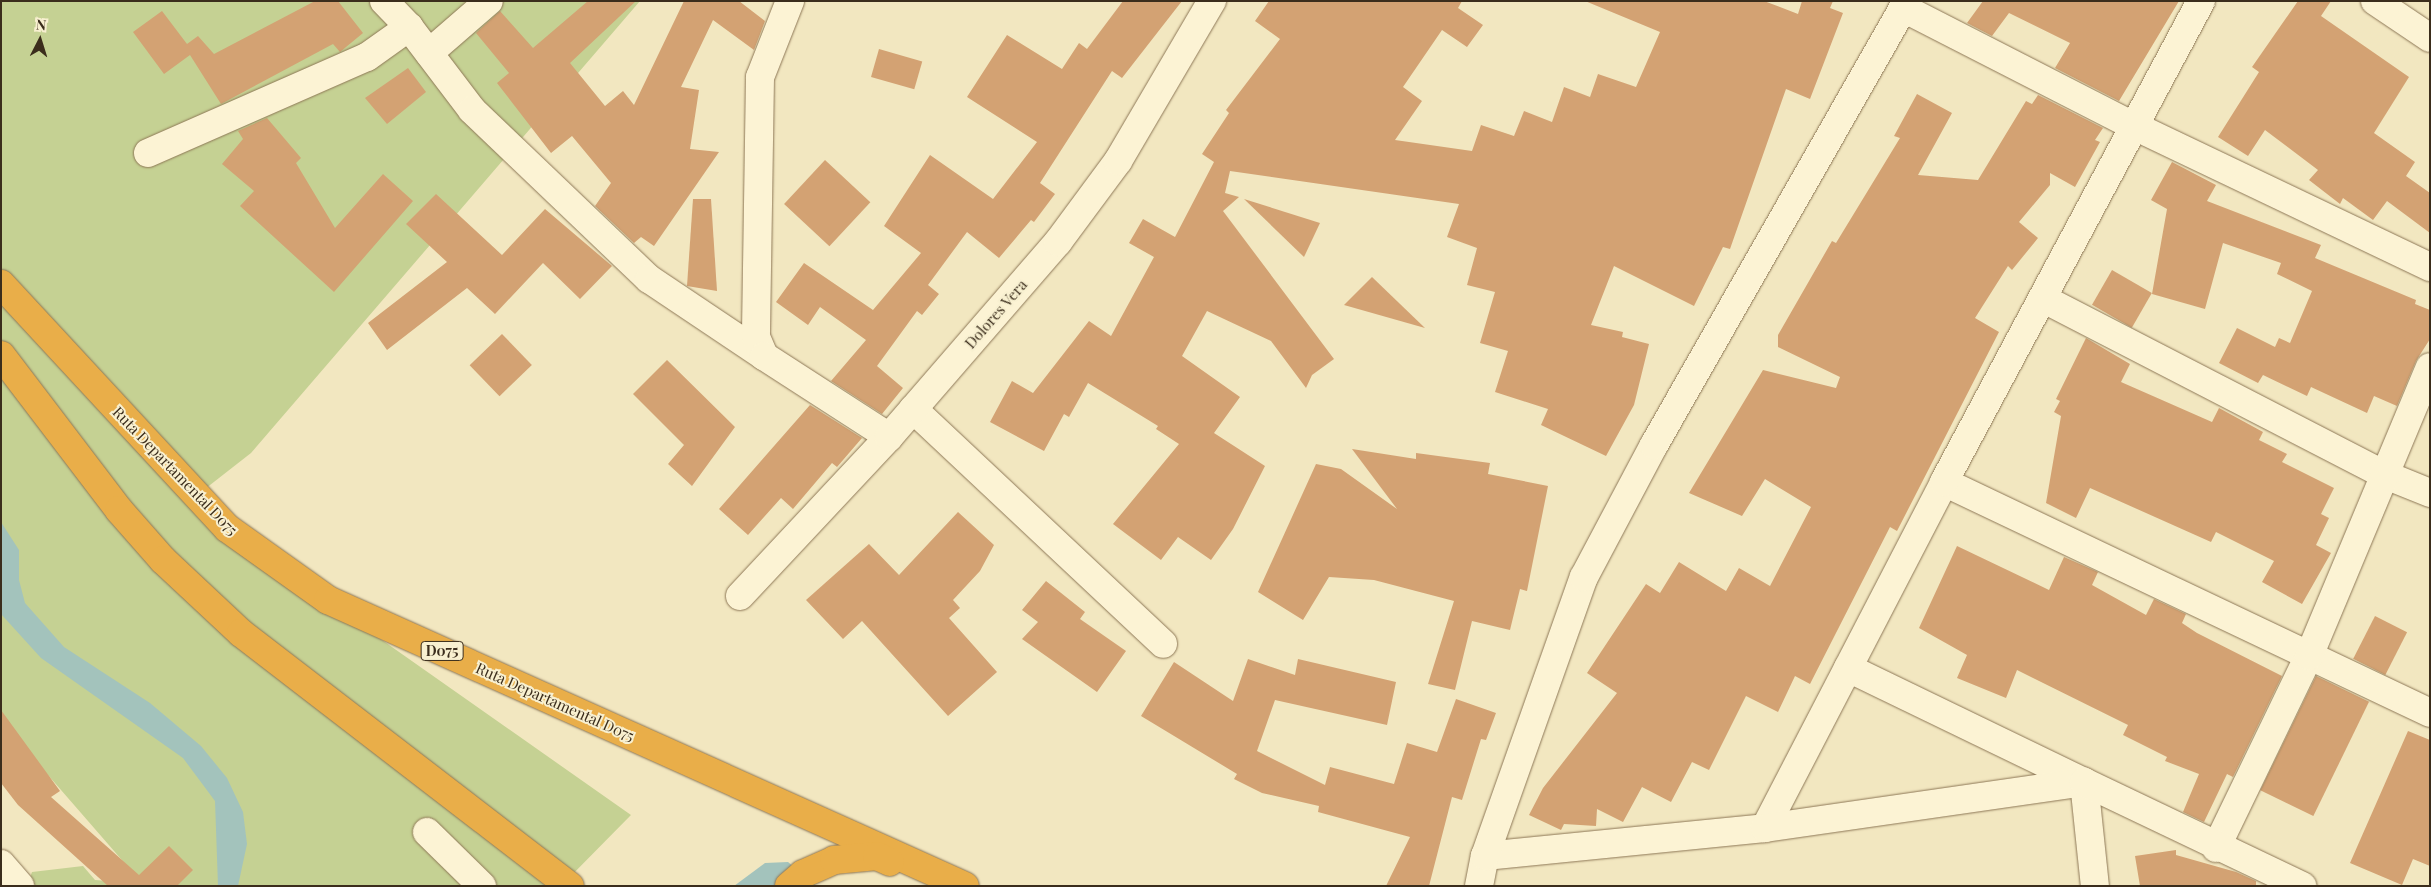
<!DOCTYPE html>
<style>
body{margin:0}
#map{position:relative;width:2431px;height:887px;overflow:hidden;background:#f2e7c0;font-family:"Playfair Display",serif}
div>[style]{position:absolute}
.green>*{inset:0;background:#c5d193}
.water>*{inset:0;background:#a3c3bc}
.building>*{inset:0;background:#d3a273;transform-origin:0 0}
.roads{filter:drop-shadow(0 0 1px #8d7756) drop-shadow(0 0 1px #8d7756)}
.street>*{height:28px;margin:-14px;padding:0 14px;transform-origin:14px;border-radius:14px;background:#fcf3d4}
.secondary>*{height:28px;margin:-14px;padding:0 14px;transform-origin:14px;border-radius:14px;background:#fcf3d4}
.highway>*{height:28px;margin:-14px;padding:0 14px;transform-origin:14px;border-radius:14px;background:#e9ae49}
span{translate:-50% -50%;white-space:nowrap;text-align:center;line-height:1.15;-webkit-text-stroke:4px #f8f0d0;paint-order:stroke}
.shield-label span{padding:1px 4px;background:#f8f0d0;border:1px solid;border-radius:4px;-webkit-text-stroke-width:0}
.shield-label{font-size:14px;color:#3b2d1c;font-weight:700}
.street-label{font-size:15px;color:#3b2d1c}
.frame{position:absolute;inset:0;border:2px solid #3b2d1c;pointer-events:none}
.north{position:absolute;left:15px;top:15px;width:50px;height:50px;-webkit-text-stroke:4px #f8f0d0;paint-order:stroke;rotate:5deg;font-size:14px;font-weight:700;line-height:20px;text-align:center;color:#3b2d1c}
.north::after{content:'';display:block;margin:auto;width:18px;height:22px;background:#3b2d1c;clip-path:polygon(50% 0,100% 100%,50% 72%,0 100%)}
</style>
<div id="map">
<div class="green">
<div style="clip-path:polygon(1px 1px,640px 1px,251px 453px,187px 503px,631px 815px,561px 886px,27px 886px,32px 872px,83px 866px,95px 880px,123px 882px,128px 867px,1px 721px)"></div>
</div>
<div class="water">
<div style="clip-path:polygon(1px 522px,19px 550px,19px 580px,25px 603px,64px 647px,150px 703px,201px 746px,227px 778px,243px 812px,247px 844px,238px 886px,218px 886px,215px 801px,183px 758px,41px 658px,1px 614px)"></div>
<div style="clip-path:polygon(788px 862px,817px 886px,734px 886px,765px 863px)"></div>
</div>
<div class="building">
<div style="clip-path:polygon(315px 1px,338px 1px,363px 33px,340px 52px,333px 44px,221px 104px,190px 55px,164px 74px,133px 32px,162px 11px,187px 44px,198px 36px,214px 54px)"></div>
<div style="clip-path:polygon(588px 1px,636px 1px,570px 63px,605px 106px,623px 91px,634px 105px,684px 1px,739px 1px,765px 21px,754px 50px,713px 20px,681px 87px,699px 90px,690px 149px,719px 152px,654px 246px,641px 237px,634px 243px,595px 206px,611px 183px,572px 136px,551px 153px,497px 83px,509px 73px,476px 33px,500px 11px,533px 48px)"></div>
<div style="clip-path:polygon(1123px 1px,1182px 1px,1122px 78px,1112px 71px,1040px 183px,1055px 194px,1034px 222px,1031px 220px,999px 258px,967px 232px,928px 285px,939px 294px,922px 315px,917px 311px,877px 366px,903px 388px,882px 414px,831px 381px,866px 340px,820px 307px,808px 325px,776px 302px,804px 263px,873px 310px,921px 253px,884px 226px,930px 155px,993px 199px,1037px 142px,967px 97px,1007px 35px,1062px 69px,1079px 43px,1087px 49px)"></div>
<div style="clip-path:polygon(1269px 1px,1462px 1px,1458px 8px,1483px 25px,1467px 47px,1442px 30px,1403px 87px,1422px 101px,1395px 140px,1472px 151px,1481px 125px,1514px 136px,1524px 111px,1552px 122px,1564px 87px,1590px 97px,1598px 74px,1636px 87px,1660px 32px,1585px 1px,1764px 1px,1798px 14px,1802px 1px,1833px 1px,1830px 8px,1843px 13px,1810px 99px,1786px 89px,1730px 249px,1723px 247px,1694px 306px,1614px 266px,1591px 325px,1623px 332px,1622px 337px,1649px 344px,1634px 405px,1606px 456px,1541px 425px,1548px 409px,1495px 392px,1508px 351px,1480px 343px,1495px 292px,1467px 285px,1477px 248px,1447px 237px,1459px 204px,1230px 171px,1225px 193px,1239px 197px,1223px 211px,1334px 359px,1312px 375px,1306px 388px,1271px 341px,1207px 311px,1182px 356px,1240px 397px,1214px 433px,1265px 466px,1233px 529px,1211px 560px,1178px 537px,1161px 560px,1113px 524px,1179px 444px,1156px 429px,1158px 426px,1088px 383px,1069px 417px,1064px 414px,1044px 451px,990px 422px,1012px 381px,1033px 393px,1089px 321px,1111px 336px,1154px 257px,1129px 243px,1143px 219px,1175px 237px,1214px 162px,1202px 154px,1229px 113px,1226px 110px,1280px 39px,1255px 21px)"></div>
<div style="clip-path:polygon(1983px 1px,2179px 1px,2119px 101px,2055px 68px,2070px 43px,2009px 13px,1992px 36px,1967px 23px)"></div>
<div style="clip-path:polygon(2298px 1px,2331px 1px,2321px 16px,2409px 77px,2374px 133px,2415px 162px,2406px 176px,2430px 193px,2430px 233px,2387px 201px,2373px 220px,2343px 198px,2340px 204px,2309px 180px,2318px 170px,2265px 130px,2248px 156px,2218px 137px,2259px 72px,2252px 67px)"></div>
<div style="left:879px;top:49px;width:45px;height:29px;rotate:16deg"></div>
<div style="clip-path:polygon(408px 68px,426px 92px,387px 124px,365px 98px)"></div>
<div style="clip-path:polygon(1917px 94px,1952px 113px,1918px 175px,1978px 180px,2026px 101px,2032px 104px,2038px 95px,2103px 128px,2095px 140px,2100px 142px,2075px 187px,2050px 173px,2050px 185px,2019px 222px,2038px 238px,2012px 270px,2008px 266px,1975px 318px,1999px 332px,1897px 531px,1890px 527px,1810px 684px,1795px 676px,1778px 712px,1746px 696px,1709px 770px,1692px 762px,1671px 802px,1642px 787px,1623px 822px,1597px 809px,1596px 826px,1564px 824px,1561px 830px,1529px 815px,1543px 788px,1617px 693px,1587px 673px,1646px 584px,1660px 593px,1679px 562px,1726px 591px,1739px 568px,1770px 586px,1811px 507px,1765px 479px,1742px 516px,1689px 493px,1763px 370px,1836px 388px,1840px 377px,1778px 347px,1778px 335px,1832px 241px,1836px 243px,1900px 138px,1894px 136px)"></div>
<div style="clip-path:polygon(267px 118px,301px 158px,296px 163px,335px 228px,383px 174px,413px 201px,334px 292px,240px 206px,254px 191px,222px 164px,243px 139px,238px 131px)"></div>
<div style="left:825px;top:160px;width:62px;height:60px;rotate:43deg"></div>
<div style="clip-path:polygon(2172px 162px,2216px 185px,2207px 201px,2321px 245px,2315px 258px,2416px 300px,2415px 304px,2430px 310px,2430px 339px,2416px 361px,2397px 406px,2374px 396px,2367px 413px,2311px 387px,2307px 396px,2263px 375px,2258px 383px,2219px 363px,2237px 328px,2275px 347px,2279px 338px,2290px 343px,2312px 291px,2277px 274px,2281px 263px,2223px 243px,2205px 309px,2152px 294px,2167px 209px,2151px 200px)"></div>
<div style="clip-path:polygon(436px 194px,502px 255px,545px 209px,612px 266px,580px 299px,543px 263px,495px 314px,467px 288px,387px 350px,368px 323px,447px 262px,406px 224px)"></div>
<div style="clip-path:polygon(693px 199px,711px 199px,717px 291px,687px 286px)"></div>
<div style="clip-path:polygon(1244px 199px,1320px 223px,1304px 257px)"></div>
<div style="left:2112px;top:270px;width:46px;height:40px;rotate:30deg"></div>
<div style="clip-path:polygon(1372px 277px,1425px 328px,1344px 305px)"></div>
<div style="left:502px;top:334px;width:43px;height:45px;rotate:46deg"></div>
<div style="clip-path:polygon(2086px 338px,2130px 364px,2121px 382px,2212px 422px,2219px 408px,2263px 432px,2259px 440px,2287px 454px,2282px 462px,2334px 488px,2321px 514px,2329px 518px,2316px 545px,2331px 553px,2302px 604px,2262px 582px,2274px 561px,2216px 532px,2211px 542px,2090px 488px,2076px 518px,2046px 503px,2061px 416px,2054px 412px,2060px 401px,2056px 399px)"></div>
<div style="clip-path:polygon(667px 360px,735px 427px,692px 486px,668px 464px,684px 445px,633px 394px)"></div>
<div style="clip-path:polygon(810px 405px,862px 438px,837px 467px,832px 463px,793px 509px,781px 498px,748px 535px,719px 509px)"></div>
<div style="clip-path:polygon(1352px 449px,1416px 459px,1416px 453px,1490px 463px,1488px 474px,1548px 486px,1527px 591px,1520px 589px,1510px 630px,1472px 621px,1455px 690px,1428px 684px,1454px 601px,1374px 580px,1329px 577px,1303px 620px,1258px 592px,1316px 464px,1341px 469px,1397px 509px)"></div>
<div style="clip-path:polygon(958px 512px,994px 545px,980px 571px,953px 600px,960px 608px,949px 618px,997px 672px,948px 716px,862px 621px,843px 639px,806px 600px,869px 544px,899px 575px)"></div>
<div style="clip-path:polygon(1957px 546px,2049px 590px,2064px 557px,2098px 572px,2092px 585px,2146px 615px,2154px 599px,2186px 614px,2182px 623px,2197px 633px,2282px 676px,2233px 777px,2227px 774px,2204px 822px,2183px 812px,2199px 774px,2165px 761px,2167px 757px,2123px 735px,2128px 725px,2017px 670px,2006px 698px,1957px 678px,1967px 655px,1919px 628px)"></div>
<div style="clip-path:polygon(1046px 581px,1085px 612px,1080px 619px,1126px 651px,1097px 692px,1022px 639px,1038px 622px,1022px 610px)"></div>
<div style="left:2375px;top:616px;width:36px;height:48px;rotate:27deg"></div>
<div style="clip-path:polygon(1248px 659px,1295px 675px,1298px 659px,1396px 682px,1387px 725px,1275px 700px,1257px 751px,1325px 785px,1330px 767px,1394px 784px,1407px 743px,1437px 752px,1456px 699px,1496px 713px,1486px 740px,1481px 739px,1462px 800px,1452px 797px,1429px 886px,1386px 886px,1410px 837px,1318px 812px,1319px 806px,1262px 793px,1234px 779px,1237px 774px,1141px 716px,1174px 662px,1233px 701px)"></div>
<div style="left:2316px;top:676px;width:59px;height:127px;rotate:26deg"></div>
<div style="clip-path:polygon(1px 710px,60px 791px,51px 797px,139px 875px,169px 846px,193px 870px,177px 886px,108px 886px,18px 805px,1px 783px)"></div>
<div style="clip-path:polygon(2408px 731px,2430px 740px,2430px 866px,2413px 859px,2402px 885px,2350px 863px)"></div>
<div style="clip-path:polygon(2176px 850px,2176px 855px,2236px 872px,2256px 881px,2256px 886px,2140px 886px,2135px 856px)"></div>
</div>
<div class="roads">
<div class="street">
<div style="left:384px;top:1px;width:36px;rotate:46deg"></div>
<div style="left:409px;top:27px;width:104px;rotate:52.8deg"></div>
<div style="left:472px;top:110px;width:245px;rotate:43.7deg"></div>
<div style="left:649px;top:279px;width:138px;rotate:33.8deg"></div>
<div style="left:790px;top:1px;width:82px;rotate:111.5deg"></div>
<div style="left:760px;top:77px;width:260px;rotate:90.9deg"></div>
<div style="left:756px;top:337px;width:21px;rotate:67deg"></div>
<div style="left:764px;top:356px;width:149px;rotate:32.9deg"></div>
<div style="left:2375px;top:1px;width:66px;rotate:33.9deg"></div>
<div style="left:1903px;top:8px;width:259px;rotate:27.1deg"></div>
<div style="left:2134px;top:126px;width:328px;rotate:25.5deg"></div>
<div style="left:429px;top:53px;width:79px;rotate:-40.9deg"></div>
<div style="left:148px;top:153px;width:239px;rotate:-23.7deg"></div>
<div style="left:367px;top:57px;width:52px;rotate:-35.5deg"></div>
<div style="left:2044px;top:299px;width:382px;rotate:27.3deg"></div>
<div style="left:2383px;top:474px;width:51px;rotate:22deg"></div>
<div style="left:913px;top:409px;width:343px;rotate:43.2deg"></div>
<div style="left:1944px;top:482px;width:538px;rotate:25.42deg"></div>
<div style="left:740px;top:596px;width:218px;rotate:-46.9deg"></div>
<div style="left:889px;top:437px;width:258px;rotate:-49.1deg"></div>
<div style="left:1058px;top:242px;width:101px;rotate:-53.5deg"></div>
<div style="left:1118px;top:161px;width:186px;rotate:-59.6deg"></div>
<div style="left:1848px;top:668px;width:262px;rotate:25.8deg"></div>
<div style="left:2084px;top:782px;width:105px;rotate:84deg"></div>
<div style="left:1765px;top:828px;width:390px;rotate:-62.6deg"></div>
<div style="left:1944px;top:482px;width:545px;rotate:-61.88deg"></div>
<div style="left:2216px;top:848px;width:213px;rotate:-64.2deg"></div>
<div style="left:2309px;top:656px;width:313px;rotate:-67.3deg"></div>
<div style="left:1485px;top:856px;width:281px;rotate:-5.7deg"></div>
<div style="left:1765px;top:828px;width:322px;rotate:-8.2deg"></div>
<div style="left:2084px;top:782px;width:242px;rotate:25.5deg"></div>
<div style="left:1px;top:864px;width:29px;rotate:49deg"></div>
</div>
<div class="secondary">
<div style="left:427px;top:832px;width:77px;rotate:44.5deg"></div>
<div style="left:1479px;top:886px;width:31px;rotate:-79deg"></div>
<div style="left:1485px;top:856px;width:296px;rotate:-70.5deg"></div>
<div style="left:1584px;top:577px;width:149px;rotate:-62.1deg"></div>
<div style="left:1654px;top:445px;width:511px;rotate:-60.32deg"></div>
</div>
<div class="highway">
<div style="left:1px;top:284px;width:333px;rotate:47.2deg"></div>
<div style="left:227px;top:528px;width:124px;rotate:35.5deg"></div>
<div style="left:328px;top:600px;width:698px;rotate:24.18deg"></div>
<div style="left:1px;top:355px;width:195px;rotate:52.7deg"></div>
<div style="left:119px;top:510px;width:67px;rotate:48.7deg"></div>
<div style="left:163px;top:560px;width:107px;rotate:43.1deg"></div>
<div style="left:241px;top:633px;width:415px;rotate:37.6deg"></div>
<div style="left:789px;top:886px;width:18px;rotate:-41deg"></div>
<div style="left:803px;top:874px;width:34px;rotate:-24deg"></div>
<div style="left:834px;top:860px;width:43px;rotate:-5.3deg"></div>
<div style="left:877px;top:856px;width:14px;rotate:25deg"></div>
</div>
</div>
<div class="shield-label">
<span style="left:442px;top:651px">D075</span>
</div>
<div class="street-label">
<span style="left:996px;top:314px;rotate:-49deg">Dolores Vera</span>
<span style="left:175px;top:471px;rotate:46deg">Ruta Departamental D075</span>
<span style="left:555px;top:702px;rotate:24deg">Ruta Departamental D075</span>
</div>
<div class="frame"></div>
<div class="north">N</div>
</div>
